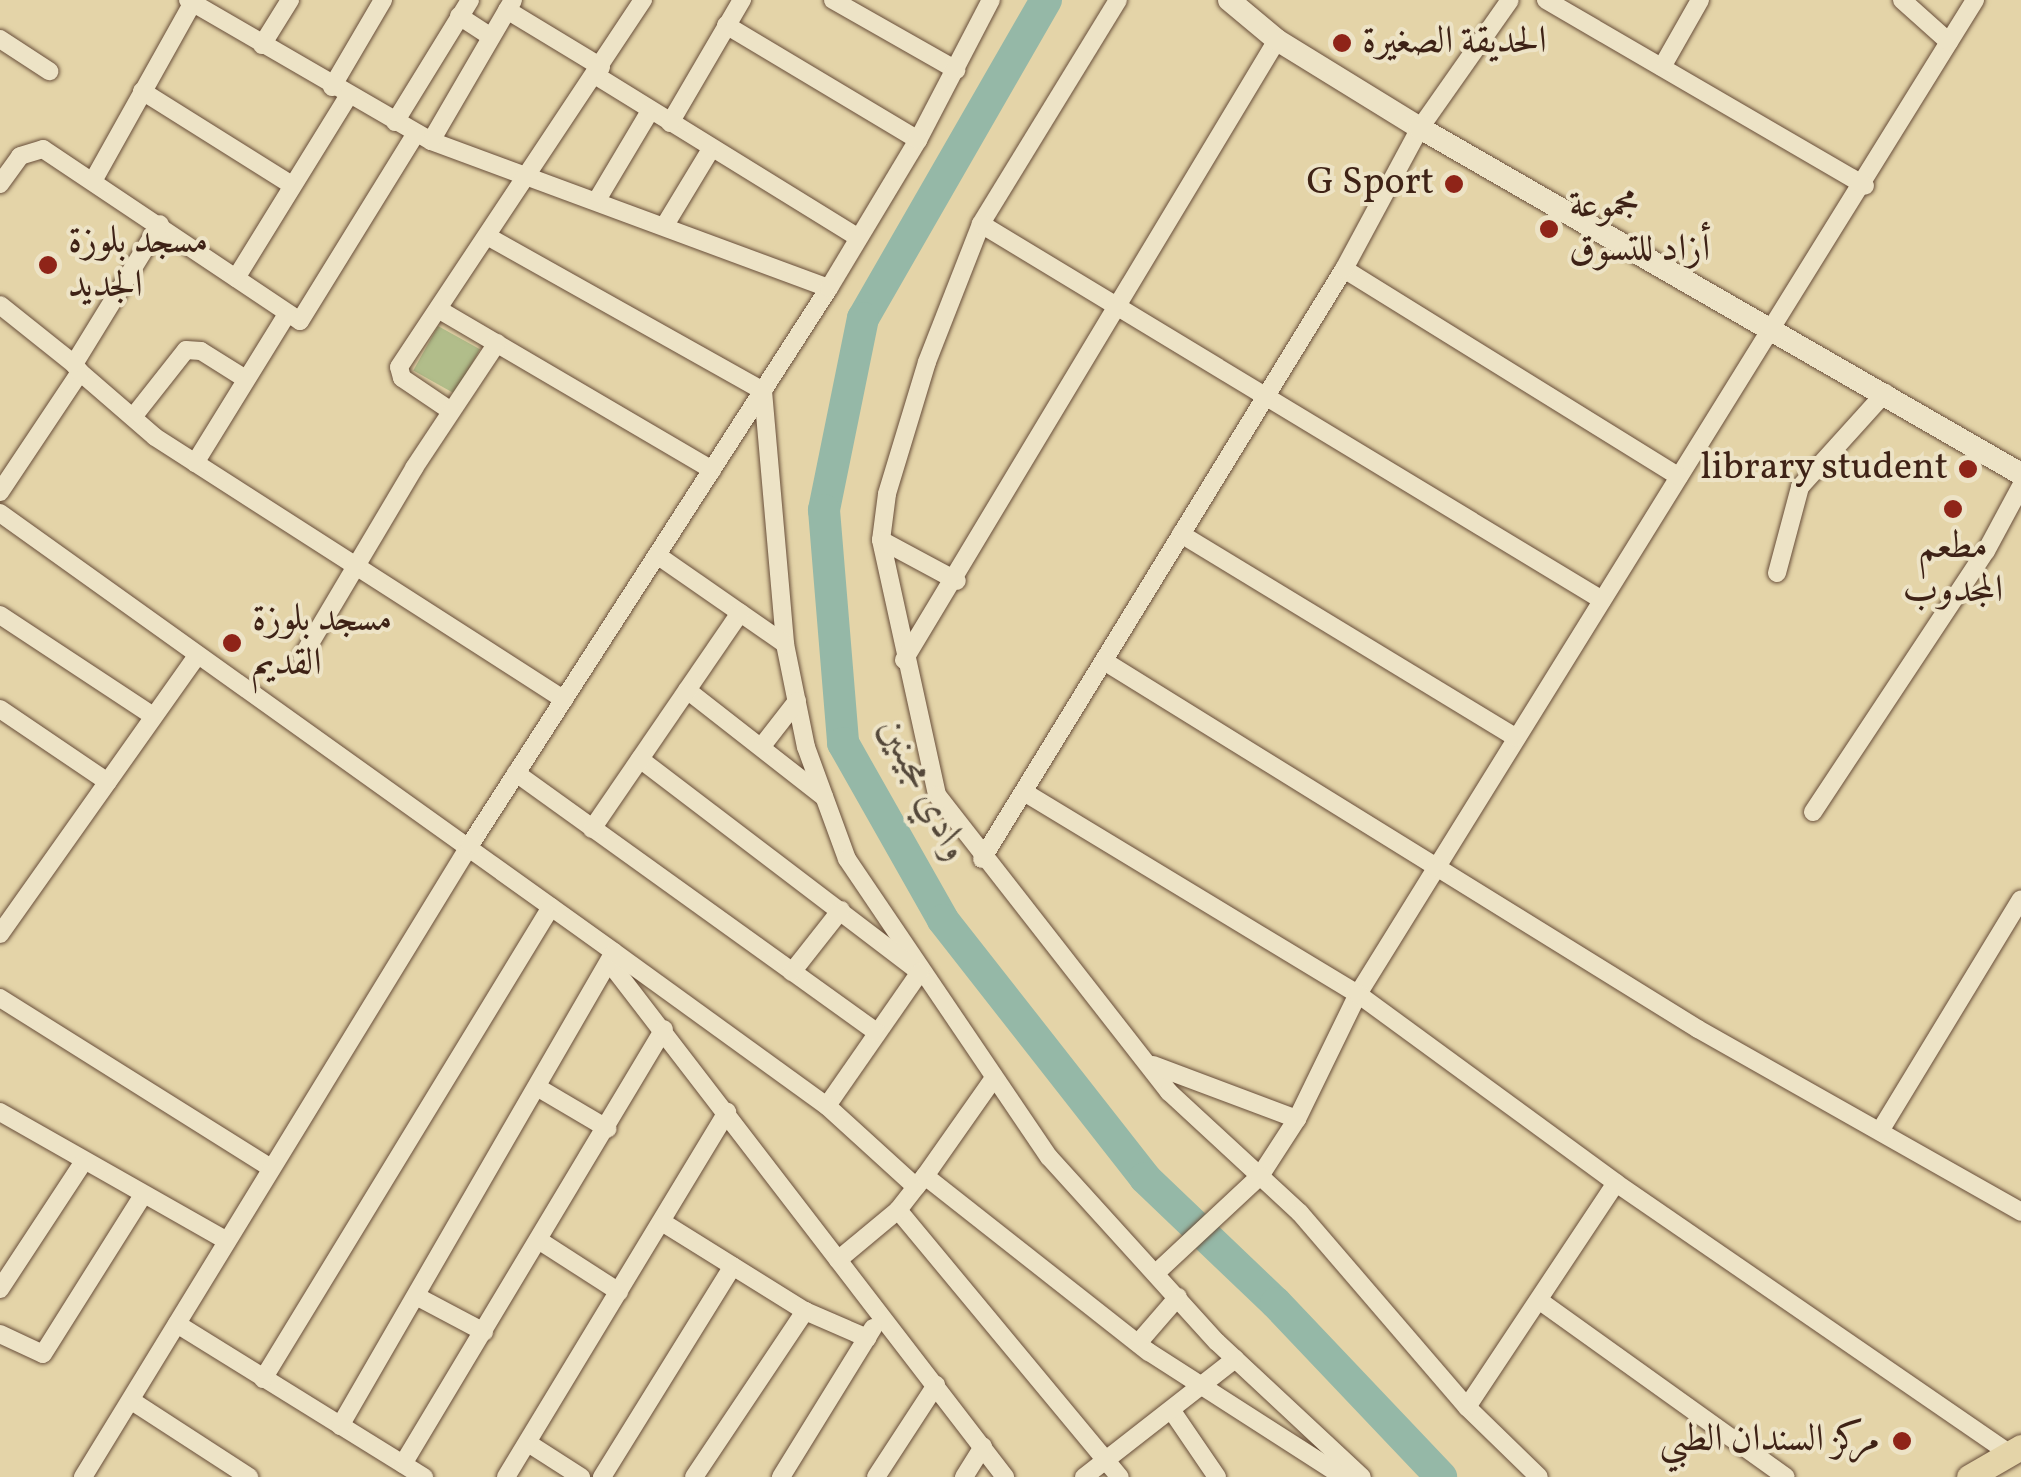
<!DOCTYPE html>
<meta charset="utf-8">
<style>
body{margin:0}
#map{position:relative;width:2021px;height:1477px;overflow:hidden;background:#e4d4a8;font-family:Vollkorn,Amiri,serif}
div>[style]{position:absolute}
.green>*{inset:0;background:#b1bd8a;transform-origin:0 0}
.river>*{height:32px;margin:-16px;padding:0 16px;transform-origin:16px;border-radius:16px;background:#95b8a7}
.roads{filter:drop-shadow(0 0 2px #684e3a) drop-shadow(0 0 2px #684e3a)}
.street>*{height:18px;margin:-9px;padding:0 9px;transform-origin:9px;border-radius:9px;background:#ede3c6}
.secondary>*{height:22px;margin:-11px;padding:0 11px;transform-origin:11px;border-radius:11px;background:#ede3c6}
.primary>*{height:25px;margin:-12.5px;padding:0 12.5px;transform-origin:12.5px;border-radius:12.5px;background:#e4d4a8}
.dots>*{width:28px;height:28px;translate:-50% -50%;box-sizing:border-box;border:5px solid #ede3c6;border-radius:50%}
span{translate:-50% -50%;white-space:nowrap;text-align:center;line-height:1.15;-webkit-text-stroke:8px #ede3c6;paint-order:stroke}
.poi-label{font-size:38px;color:#3e2216}
.left{translate:0 -50%;text-align:left}
.right{translate:-100% -50%;text-align:right}
.water-label{font-size:40px;color:#54483a;font-style:italic}
</style>
<div id="map">
<div class="green">
<div style="left:438px;top:326px;width:48px;height:51px;rotate:29deg"></div>
</div>
<div class="river">
<div style="left:1046px;top:0;width:367px;rotate:119.9deg"></div>
<div style="left:863px;top:318px;width:196px;rotate:101.5deg"></div>
<div style="left:824px;top:510px;width:234px;rotate:85.3deg"></div>
<div style="left:843px;top:743px;width:203px;rotate:60.5deg"></div>
<div style="left:943px;top:920px;width:328px;rotate:51.9deg"></div>
<div style="left:1145px;top:1178px;width:181px;rotate:43.7deg"></div>
<div style="left:1276px;top:1303px;width:240px;rotate:46.5deg"></div>
</div>
<div class="roads">
<div class="street">
<div style="left:188px;top:0;width:281px;rotate:30.1deg"></div>
<div style="left:431px;top:141px;width:424px;rotate:20.3deg"></div>
<div style="left:833px;top:0;width:142px;rotate:29.6deg"></div>
<div style="left:1118px;top:0;width:263px;rotate:121.5deg"></div>
<div style="left:981px;top:224px;width:148px;rotate:111.4deg"></div>
<div style="left:927px;top:362px;width:138px;rotate:106.9deg"></div>
<div style="left:887px;top:494px;width:46px;rotate:97.4deg"></div>
<div style="left:881px;top:540px;width:261px;rotate:77.6deg"></div>
<div style="left:937px;top:795px;width:377px;rotate:52deg"></div>
<div style="left:1169px;top:1092px;width:124px;rotate:42.7deg"></div>
<div style="left:1260px;top:1176px;width:68px;rotate:-57deg"></div>
<div style="left:1297px;top:1119px;width:139px;rotate:-64deg"></div>
<div style="left:1358px;top:994px;width:1170px;rotate:-58.17deg"></div>
<div style="left:1546px;top:0;width:369px;rotate:30.2deg"></div>
<div style="left:1902px;top:0;width:63px;rotate:41.8deg"></div>
<div style="left:507px;top:10px;width:110px;rotate:31.2deg"></div>
<div style="left:459px;top:16px;width:38px;rotate:33deg"></div>
<div style="left:726px;top:25px;width:224px;rotate:30.9deg"></div>
<div style="left:0;top:39px;width:59px;rotate:33.1deg"></div>
<div style="left:262px;top:45px;width:53px;rotate:-58.1deg"></div>
<div style="left:1662px;top:67px;width:77px;rotate:-60.4deg"></div>
<div style="left:595px;top:75px;width:308px;rotate:31.7deg"></div>
<div style="left:332px;top:87px;width:101px;rotate:-59.6deg"></div>
<div style="left:142px;top:91px;width:177px;rotate:32.1deg"></div>
<div style="left:395px;top:122px;width:143px;rotate:-58.4deg"></div>
<div style="left:670px;top:123px;width:143px;rotate:-59.7deg"></div>
<div style="left:431px;top:141px;width:163px;rotate:-59.8deg"></div>
<div style="left:93px;top:181px;width:207px;rotate:-60.8deg"></div>
<div style="left:0;top:184px;width:34px;rotate:-54deg"></div>
<div style="left:20px;top:156px;width:24px;rotate:-17deg"></div>
<div style="left:43px;top:149px;width:309px;rotate:33.8deg"></div>
<div style="left:300px;top:321px;width:221px;rotate:-58.3deg"></div>
<div style="left:597px;top:200px;width:104px;rotate:-59.2deg"></div>
<div style="left:981px;top:224px;width:726px;rotate:31.19deg"></div>
<div style="left:665px;top:225px;width:89px;rotate:-58.8deg"></div>
<div style="left:487px;top:236px;width:317px;rotate:29.3deg"></div>
<div style="left:1344px;top:269px;width:394px;rotate:31.8deg"></div>
<div style="left:236px;top:278px;width:213px;rotate:-58.3deg"></div>
<div style="left:0;top:305px;width:95px;rotate:38.6deg"></div>
<div style="left:438px;top:309px;width:318px;rotate:30.4deg"></div>
<div style="left:80px;top:372px;width:99px;rotate:40.9deg"></div>
<div style="left:155px;top:437px;width:486px;rotate:32.7deg"></div>
<div style="left:763px;top:391px;width:254px;rotate:85deg"></div>
<div style="left:785px;top:644px;width:105px;rotate:78.5deg"></div>
<div style="left:806px;top:747px;width:119px;rotate:69.9deg"></div>
<div style="left:847px;top:859px;width:360px;rotate:55.9deg"></div>
<div style="left:1049px;top:1157px;width:250px;rotate:47.8deg"></div>
<div style="left:1217px;top:1342px;width:198px;rotate:43deg"></div>
<div style="left:451px;top:411px;width:59px;rotate:-146deg"></div>
<div style="left:402px;top:378px;width:11px;rotate:-105deg"></div>
<div style="left:399px;top:367px;width:441px;rotate:-56.4deg"></div>
<div style="left:133px;top:417px;width:85px;rotate:-51.7deg"></div>
<div style="left:186px;top:350px;width:15px;rotate:4deg"></div>
<div style="left:201px;top:351px;width:51px;rotate:32.1deg"></div>
<div style="left:195px;top:463px;width:175px;rotate:-58.3deg"></div>
<div style="left:0;top:492px;width:144px;rotate:-56.3deg"></div>
<div style="left:80px;top:372px;width:10px;rotate:-127deg"></div>
<div style="left:74px;top:364px;width:164px;rotate:-58.4deg"></div>
<div style="left:0;top:513px;width:755px;rotate:35.56deg"></div>
<div style="left:1181px;top:534px;width:391px;rotate:31.3deg"></div>
<div style="left:881px;top:540px;width:86px;rotate:28.3deg"></div>
<div style="left:657px;top:555px;width:156px;rotate:34.8deg"></div>
<div style="left:1777px;top:573px;width:89px;rotate:-75deg"></div>
<div style="left:1800px;top:487px;width:127px;rotate:-47.9deg"></div>
<div style="left:0;top:615px;width:183px;rotate:33.4deg"></div>
<div style="left:302px;top:657px;width:220px;rotate:-59.3deg"></div>
<div style="left:414px;top:468px;width:150px;rotate:-56.4deg"></div>
<div style="left:904px;top:660px;width:724px;rotate:-58.97deg"></div>
<div style="left:1104px;top:661px;width:699px;rotate:31.78deg"></div>
<div style="left:1698px;top:1029px;width:371px;rotate:29.5deg"></div>
<div style="left:687px;top:690px;width:174px;rotate:38deg"></div>
<div style="left:0;top:709px;width:130px;rotate:34.1deg"></div>
<div style="left:762px;top:746px;width:57px;rotate:-52.1deg"></div>
<div style="left:640px;top:759px;width:352px;rotate:37.3deg"></div>
<div style="left:920px;top:972px;width:163px;rotate:124.8deg"></div>
<div style="left:516px;top:773px;width:444px;rotate:35.7deg"></div>
<div style="left:1024px;top:792px;width:390px;rotate:31.2deg"></div>
<div style="left:1358px;top:994px;width:320px;rotate:36.2deg"></div>
<div style="left:1616px;top:1183px;width:478px;rotate:34.5deg"></div>
<div style="left:1813px;top:812px;width:313px;rotate:-56.5deg"></div>
<div style="left:1986px;top:551px;width:74px;rotate:-61.7deg"></div>
<div style="left:592px;top:829px;width:262px;rotate:-55.6deg"></div>
<div style="left:982px;top:859px;width:692px;rotate:-58.47deg"></div>
<div style="left:1344px;top:269px;width:160px;rotate:-61.7deg"></div>
<div style="left:1420px;top:128px;width:156px;rotate:-54.9deg"></div>
<div style="left:0;top:934px;width:341px;rotate:-54.7deg"></div>
<div style="left:609px;top:962px;width:650px;rotate:52.44deg"></div>
<div style="left:792px;top:972px;width:79px;rotate:-51.7deg"></div>
<div style="left:0;top:998px;width:320px;rotate:32.1deg"></div>
<div style="left:1153px;top:1065px;width:154px;rotate:20.6deg"></div>
<div style="left:537px;top:1087px;width:82px;rotate:30.6deg"></div>
<div style="left:0;top:1112px;width:261px;rotate:29.6deg"></div>
<div style="left:1880px;top:1131px;width:271px;rotate:-58.7deg"></div>
<div style="left:925px;top:1176px;width:120px;rotate:-54.9deg"></div>
<div style="left:916px;top:1187px;width:29px;rotate:128deg"></div>
<div style="left:898px;top:1210px;width:347px;rotate:50.3deg"></div>
<div style="left:662px;top:1222px;width:168px;rotate:31.9deg"></div>
<div style="left:805px;top:1311px;width:68px;rotate:23.5deg"></div>
<div style="left:540px;top:1241px;width:94px;rotate:32.8deg"></div>
<div style="left:838px;top:1260px;width:78px;rotate:-39.8deg"></div>
<div style="left:1156px;top:1273px;width:142px;rotate:-43deg"></div>
<div style="left:1260px;top:1176px;width:54px;rotate:42.8deg"></div>
<div style="left:1300px;top:1213px;width:256px;rotate:49.3deg"></div>
<div style="left:1467px;top:1407px;width:100px;rotate:44.2deg"></div>
<div style="left:0;top:1289px;width:153px;rotate:-56.7deg"></div>
<div style="left:416px;top:1296px;width:77px;rotate:27.9deg"></div>
<div style="left:1540px;top:1301px;width:302px;rotate:35.6deg"></div>
<div style="left:177px;top:1324px;width:291px;rotate:31.8deg"></div>
<div style="left:0;top:1334px;width:47px;rotate:24.9deg"></div>
<div style="left:43px;top:1354px;width:188px;rotate:-57.8deg"></div>
<div style="left:1138px;top:1343px;width:61px;rotate:-49deg"></div>
<div style="left:263px;top:1379px;width:553px;rotate:-58.61deg"></div>
<div style="left:132px;top:1401px;width:140px;rotate:33deg"></div>
<div style="left:1467px;top:1407px;width:269px;rotate:-56.4deg"></div>
<div style="left:1172px;top:1411px;width:80px;rotate:55.7deg"></div>
<div style="left:340px;top:1426px;width:547px;rotate:-59.97deg"></div>
<div style="left:614px;top:952px;width:263px;rotate:35.9deg"></div>
<div style="left:827px;top:1106px;width:120px;rotate:42.3deg"></div>
<div style="left:916px;top:1187px;width:14px;rotate:-51deg"></div>
<div style="left:925px;top:1176px;width:285px;rotate:38.2deg"></div>
<div style="left:1149px;top:1352px;width:232px;rotate:32.7deg"></div>
<div style="left:528px;top:1443px;width:63px;rotate:32.7deg"></div>
<div style="left:403px;top:1464px;width:507px;rotate:-59.04deg"></div>
<div style="left:83px;top:1477px;width:741px;rotate:-58.52deg"></div>
<div style="left:470px;top:845px;width:663px;rotate:-57.2deg"></div>
<div style="left:829px;top:288px;width:173px;rotate:-59deg"></div>
<div style="left:918px;top:140px;width:158px;rotate:-62.5deg"></div>
<div style="left:506px;top:1477px;width:427px;rotate:-58.8deg"></div>
<div style="left:602px;top:1477px;width:248px;rotate:-58.2deg"></div>
<div style="left:694px;top:1477px;width:200px;rotate:-56.2deg"></div>
<div style="left:781px;top:1477px;width:175px;rotate:-58.3deg"></div>
<div style="left:876px;top:1477px;width:110px;rotate:-56.9deg"></div>
<div style="left:964px;top:1477px;width:36px;rotate:-58deg"></div>
<div style="left:1084px;top:1477px;width:192px;rotate:-38deg"></div>
</div>
<div class="secondary">
<div style="left:1229px;top:0;width:62px;rotate:39.8deg"></div>
<div style="left:1277px;top:40px;width:168px;rotate:31.6deg"></div>
<div style="left:1420px;top:128px;width:693px;rotate:29.93deg"></div>
</div>
<div class="primary">
<div style="left:1969px;top:1477px;width:60px;rotate:-30deg"></div>
</div>
</div>
<div class="dots">
<div style="left:1342px;top:43px;background:#8f2418"></div>
<div style="left:1454px;top:184px;background:#8f2418"></div>
<div style="left:1549px;top:229px;background:#8f2418"></div>
<div style="left:48px;top:265px;background:#8f2418"></div>
<div style="left:1968px;top:469px;background:#8f2418"></div>
<div style="left:1953px;top:509px;background:#8f2418"></div>
<div style="left:232px;top:643px;background:#8f2418"></div>
<div style="left:1902px;top:1441px;background:#8f2418"></div>
</div>
<div class="poi-label">
<span class="left" style="left:1362px;top:43px">الحديقة الصغيرة</span>
<span class="right" style="left:1434px;top:184px">G Sport</span>
<span class="left" style="left:1569px;top:229px">مجموعة<br>أزاد للتسوق</span>
<span class="left" style="left:68px;top:265px">مسجد بلوزة<br>الجديد</span>
<span class="right" style="left:1948px;top:469px">library student</span>
<span style="left:1953px;top:570px">مطعم<br>المجدوب</span>
<span class="left" style="left:252px;top:643px">مسجد بلوزة<br>القديم</span>
<span class="right" style="left:1880px;top:1441px">مركز السندان الطبي</span>
</div>
<div class="water-label">
<span style="left:923px;top:790px;rotate:63deg">وادي مجينين</span>
</div>
</div>
